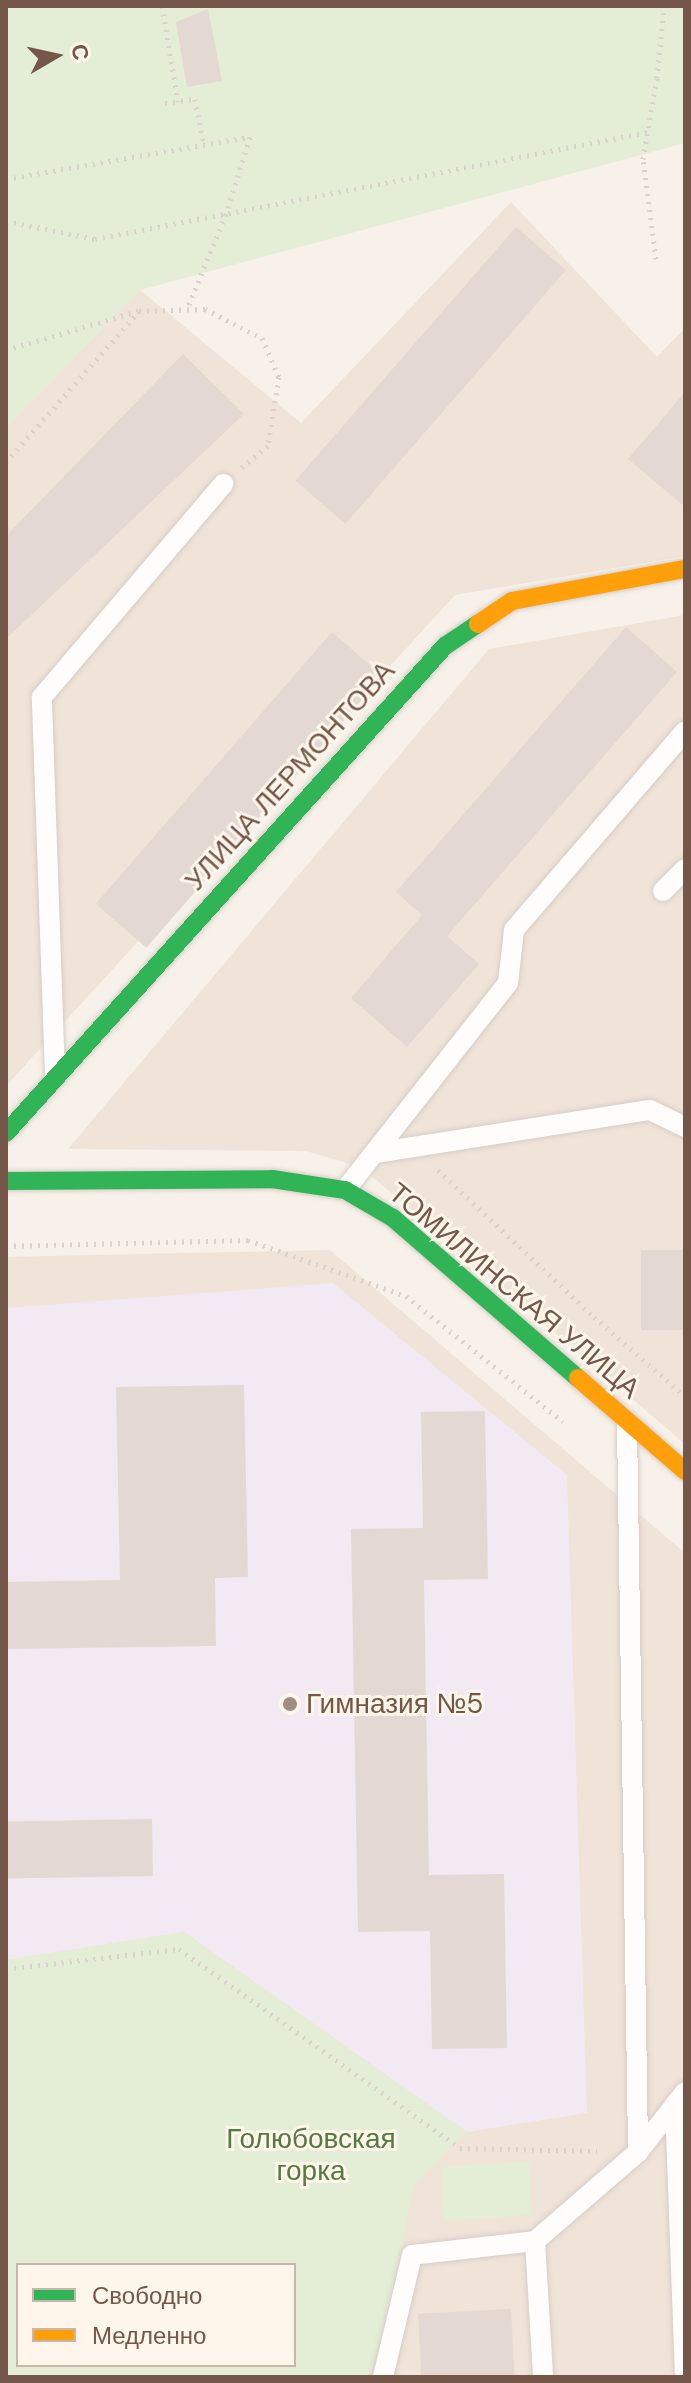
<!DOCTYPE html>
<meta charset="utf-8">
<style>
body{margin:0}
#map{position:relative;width:691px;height:2383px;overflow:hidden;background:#f7f1ea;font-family:"DM Sans",sans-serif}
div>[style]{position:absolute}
.residential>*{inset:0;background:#f0e3d7}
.education>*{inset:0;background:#f3e9f2}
.green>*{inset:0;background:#e4edd5;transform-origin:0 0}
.building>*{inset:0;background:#e3d9d2;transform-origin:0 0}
.path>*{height:5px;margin-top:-2.5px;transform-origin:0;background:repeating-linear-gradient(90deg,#dad1ce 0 2px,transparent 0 8px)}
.roads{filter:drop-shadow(0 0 2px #d6cdc7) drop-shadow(0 0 2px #d6cdc7)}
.lane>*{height:20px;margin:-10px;padding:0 10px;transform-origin:10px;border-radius:10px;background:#fefdfc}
.fast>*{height:18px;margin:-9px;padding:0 9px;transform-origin:9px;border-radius:9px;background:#30b455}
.slow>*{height:18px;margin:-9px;padding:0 9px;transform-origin:9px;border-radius:9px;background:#ff9f0a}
.dots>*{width:22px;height:22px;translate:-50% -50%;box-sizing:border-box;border:4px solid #fff6eb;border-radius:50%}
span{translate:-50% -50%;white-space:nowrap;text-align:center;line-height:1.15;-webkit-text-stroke:6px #fff6eb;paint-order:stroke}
.street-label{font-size:28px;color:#75574a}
.poi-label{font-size:28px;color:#75574a}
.left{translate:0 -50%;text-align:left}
.park-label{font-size:28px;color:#557a42}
.frame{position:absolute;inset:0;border:8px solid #75574a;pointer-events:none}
.legend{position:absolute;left:16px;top:2263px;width:280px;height:104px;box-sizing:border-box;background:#fff6eb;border:2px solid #c8b6ab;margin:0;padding:10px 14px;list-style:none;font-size:24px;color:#75574a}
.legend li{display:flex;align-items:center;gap:16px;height:40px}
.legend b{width:40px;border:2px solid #c8b6ab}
.north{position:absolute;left:16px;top:16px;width:80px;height:80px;-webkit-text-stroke:6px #fff6eb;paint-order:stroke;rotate:81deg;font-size:22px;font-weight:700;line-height:32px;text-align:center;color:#75574a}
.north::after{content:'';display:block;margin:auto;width:28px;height:36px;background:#75574a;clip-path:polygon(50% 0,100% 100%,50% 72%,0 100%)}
</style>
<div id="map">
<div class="residential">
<div style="clip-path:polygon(511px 202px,657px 357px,685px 328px,685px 556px,455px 595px,6px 1086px,6px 427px,140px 290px,301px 423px)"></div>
<div style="clip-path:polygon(685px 615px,685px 1444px,361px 1167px,306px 1151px,68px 1149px,489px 649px)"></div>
<div style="clip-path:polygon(evenodd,330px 1250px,685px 1553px,685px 2377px,6px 2377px,6px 1257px,330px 1250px,18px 2265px,294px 2265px,294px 2365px,18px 2365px,18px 2265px)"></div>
</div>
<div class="education">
<div style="clip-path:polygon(333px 1283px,567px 1475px,587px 2113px,467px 2132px,184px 1932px,6px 1960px,6px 1308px)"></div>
</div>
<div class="green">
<div style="clip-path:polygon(6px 6px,685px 6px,685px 143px,140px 290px,6px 427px)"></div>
<div style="clip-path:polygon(evenodd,184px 1932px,467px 2132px,414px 2186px,380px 2357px,366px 2377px,6px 2377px,6px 1960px,184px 1932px,18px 2265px,294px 2265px,294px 2365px,18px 2365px,18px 2265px)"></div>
<div style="left:529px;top:2161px;width:54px;height:89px;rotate:86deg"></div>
</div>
<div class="building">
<div style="clip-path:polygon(208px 9px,222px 81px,187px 87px,176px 22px)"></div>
<div style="left:516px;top:227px;width:66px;height:336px;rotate:41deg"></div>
<div style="clip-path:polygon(183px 354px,244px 414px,6px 639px,6px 536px)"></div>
<div style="clip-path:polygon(685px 392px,685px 507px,628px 459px)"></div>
<div style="clip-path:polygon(626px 627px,677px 672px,447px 936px,479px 964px,407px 1047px,351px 998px,422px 915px,396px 892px)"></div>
<div style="left:332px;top:632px;width:67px;height:360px;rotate:41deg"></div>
<div style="left:685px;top:1250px;width:80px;height:44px;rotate:90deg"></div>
<div style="clip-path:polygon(244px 1385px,248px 1577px,215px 1578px,216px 1646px,6px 1649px,6px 1582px,120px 1580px,116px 1387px)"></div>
<div style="clip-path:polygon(485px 1411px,488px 1579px,424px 1580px,429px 1875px,504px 1874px,507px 2048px,432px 2049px,430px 1931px,358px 1932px,351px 1529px,423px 1528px,421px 1412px)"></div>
<div style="left:152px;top:1819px;width:57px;height:146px;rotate:89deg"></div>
<div style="left:511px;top:2309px;width:68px;height:93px;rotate:87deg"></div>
</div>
<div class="path">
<div style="left:162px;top:6px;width:97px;rotate:80.5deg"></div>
<div style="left:165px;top:103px;width:30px;rotate:-8deg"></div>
<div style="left:195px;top:99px;width:47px;rotate:78.9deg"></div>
<div style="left:6px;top:179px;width:248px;rotate:-9.8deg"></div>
<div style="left:250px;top:137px;width:81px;rotate:107.3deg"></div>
<div style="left:226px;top:214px;width:103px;rotate:112.3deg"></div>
<div style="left:6px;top:221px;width:91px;rotate:11.4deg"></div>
<div style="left:95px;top:239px;width:563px;rotate:-10.95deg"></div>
<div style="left:656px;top:259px;width:101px;rotate:-97.4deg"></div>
<div style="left:643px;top:159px;width:82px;rotate:-80.2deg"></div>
<div style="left:657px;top:78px;width:72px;rotate:-84.4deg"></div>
<div style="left:6px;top:350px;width:138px;rotate:-16.5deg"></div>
<div style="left:6px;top:462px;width:201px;rotate:-48.6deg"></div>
<div style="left:139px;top:311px;width:66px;rotate:-1.7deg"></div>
<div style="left:205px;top:309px;width:64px;rotate:27deg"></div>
<div style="left:262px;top:338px;width:43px;rotate:66.4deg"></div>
<div style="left:279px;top:377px;width:70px;rotate:99.1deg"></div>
<div style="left:268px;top:446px;width:35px;rotate:141deg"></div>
<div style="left:438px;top:1170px;width:214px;rotate:43.3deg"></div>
<div style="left:594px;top:1317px;width:121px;rotate:41deg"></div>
<div style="left:6px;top:1246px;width:242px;rotate:-1.4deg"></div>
<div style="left:248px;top:1240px;width:168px;rotate:19.5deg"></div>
<div style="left:406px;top:1296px;width:201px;rotate:38.7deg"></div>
<div style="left:6px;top:1969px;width:174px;rotate:-6.6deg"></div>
<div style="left:179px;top:1949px;width:344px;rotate:35.3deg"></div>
<div style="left:460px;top:2148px;width:137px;rotate:1.3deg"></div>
</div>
<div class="roads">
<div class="lane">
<div style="left:663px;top:891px;width:31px;rotate:-45deg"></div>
<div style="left:55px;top:1075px;width:378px;rotate:-92deg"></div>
<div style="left:42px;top:697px;width:280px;rotate:-49.6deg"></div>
<div style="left:375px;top:1153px;width:278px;rotate:-8.9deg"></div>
<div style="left:650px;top:1110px;width:39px;rotate:26deg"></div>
<div style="left:345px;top:1190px;width:263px;rotate:-51.8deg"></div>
<div style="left:508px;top:983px;width:53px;rotate:-83.5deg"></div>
<div style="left:514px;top:930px;width:262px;rotate:-49.3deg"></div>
<div style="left:627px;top:1424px;width:728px;rotate:89.13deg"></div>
<div style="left:675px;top:2104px;width:268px;rotate:87.9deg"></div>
<div style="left:535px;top:2241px;width:136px;rotate:86.6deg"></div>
<div style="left:383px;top:2377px;width:125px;rotate:-76.6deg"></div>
<div style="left:412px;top:2255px;width:124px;rotate:-6.5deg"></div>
<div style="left:535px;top:2241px;width:136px;rotate:-40.8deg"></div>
<div style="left:638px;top:2152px;width:76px;rotate:-51.9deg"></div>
</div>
<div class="fast">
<div style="left:6px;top:1133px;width:656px;rotate:-47.97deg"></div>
<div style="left:445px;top:646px;width:40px;rotate:-34deg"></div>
<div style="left:6px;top:1181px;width:266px;rotate:-0.4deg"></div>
<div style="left:272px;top:1179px;width:74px;rotate:8.6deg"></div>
<div style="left:345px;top:1190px;width:56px;rotate:30.3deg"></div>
<div style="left:393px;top:1218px;width:245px;rotate:40.9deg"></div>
</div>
<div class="slow">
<div style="left:478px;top:624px;width:41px;rotate:-34.1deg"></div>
<div style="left:512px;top:601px;width:176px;rotate:-10.5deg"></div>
<div style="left:578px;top:1378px;width:142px;rotate:41deg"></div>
</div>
</div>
<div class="dots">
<div style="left:290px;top:1704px;background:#a28d82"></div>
</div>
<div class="street-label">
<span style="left:290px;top:776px;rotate:-48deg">УЛИЦА ЛЕРМОНТОВА</span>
<span style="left:514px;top:1291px;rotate:40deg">ТОМИЛИНСКАЯ УЛИЦА</span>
</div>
<div class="poi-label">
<span class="left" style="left:306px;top:1704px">Гимназия №5</span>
</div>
<div class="park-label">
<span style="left:311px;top:2155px">Голюбовская<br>горка</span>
</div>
<div class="frame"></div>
<ul class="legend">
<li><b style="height:10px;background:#30b455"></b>Свободно</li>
<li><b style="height:10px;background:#ff9f0a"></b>Медленно</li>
</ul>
<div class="north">С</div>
</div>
